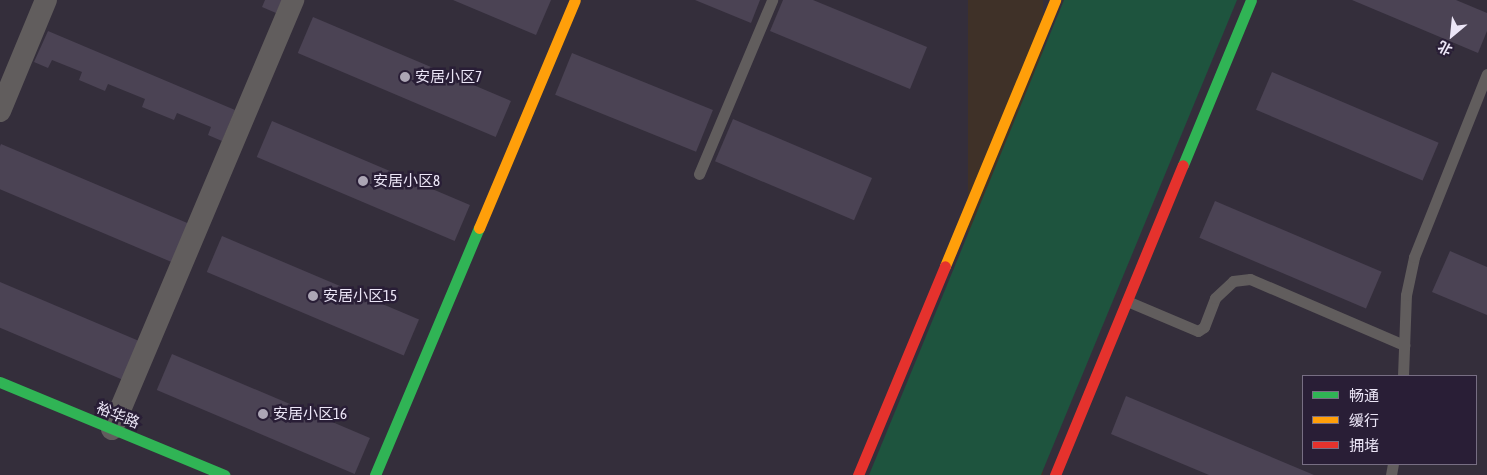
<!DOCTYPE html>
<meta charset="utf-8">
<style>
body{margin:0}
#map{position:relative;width:1487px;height:475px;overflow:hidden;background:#342e3b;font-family:"Asap Condensed","Noto Sans SC",sans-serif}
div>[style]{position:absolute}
.commercial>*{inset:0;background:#3f3128;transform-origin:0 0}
.green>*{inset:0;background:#1e543e}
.building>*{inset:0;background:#4b4354;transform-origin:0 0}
.lane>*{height:11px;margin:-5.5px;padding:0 5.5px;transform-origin:5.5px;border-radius:5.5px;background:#615d5d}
.street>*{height:22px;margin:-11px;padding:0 11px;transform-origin:11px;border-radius:11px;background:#615d5d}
.fast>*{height:11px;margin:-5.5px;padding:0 5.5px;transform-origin:5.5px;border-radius:5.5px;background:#30b455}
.slow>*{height:11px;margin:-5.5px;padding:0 5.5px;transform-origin:5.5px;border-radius:5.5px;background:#ff9f0a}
.jam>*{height:11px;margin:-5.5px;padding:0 5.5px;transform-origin:5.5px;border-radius:5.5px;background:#e5322d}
.dots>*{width:14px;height:14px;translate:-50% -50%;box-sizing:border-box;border:2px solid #291e36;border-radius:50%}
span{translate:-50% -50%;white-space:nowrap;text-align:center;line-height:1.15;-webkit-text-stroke:5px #291e36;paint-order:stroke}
.poi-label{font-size:15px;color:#ece6f7}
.left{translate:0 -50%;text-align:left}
.street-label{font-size:15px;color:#ece6f7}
.legend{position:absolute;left:1302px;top:375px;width:175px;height:90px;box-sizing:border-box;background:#291e36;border:1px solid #776e83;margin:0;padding:6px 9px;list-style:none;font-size:15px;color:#ece6f7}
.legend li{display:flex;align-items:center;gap:10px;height:25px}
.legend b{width:25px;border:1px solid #776e83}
.north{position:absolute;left:1427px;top:10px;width:50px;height:50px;-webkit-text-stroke:4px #291e36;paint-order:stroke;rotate:208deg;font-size:14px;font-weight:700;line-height:20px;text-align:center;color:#ece6f7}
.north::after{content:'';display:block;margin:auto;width:18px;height:22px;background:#ece6f7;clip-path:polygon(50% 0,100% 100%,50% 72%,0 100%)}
</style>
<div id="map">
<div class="commercial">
<div style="left:968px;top:0;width:75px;height:514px"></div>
</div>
<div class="green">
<div style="clip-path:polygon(1064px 0,1237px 0,1041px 475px,869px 475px)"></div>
</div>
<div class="building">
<div style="clip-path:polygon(265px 0,282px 0,276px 13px,262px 7px)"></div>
<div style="clip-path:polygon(453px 0,551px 0,536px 35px)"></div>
<div style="clip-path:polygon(695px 0,760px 0,751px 23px)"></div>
<div style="clip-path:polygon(783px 0,813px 0,927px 47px,910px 89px,770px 31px)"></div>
<div style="clip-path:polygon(1352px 0,1456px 0,1487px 13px,1487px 31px,1478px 53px)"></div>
<div style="left:313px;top:17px;width:215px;height:39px;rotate:23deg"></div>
<div style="clip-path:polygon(48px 31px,235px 110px,222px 141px,208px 135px,211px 127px,177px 113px,174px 120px,142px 107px,145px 99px,108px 84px,105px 91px,79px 80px,82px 72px,52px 60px,48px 68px,34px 62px)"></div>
<div style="left:572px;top:53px;width:152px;height:45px;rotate:22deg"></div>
<div style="left:1272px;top:72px;width:181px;height:41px;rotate:23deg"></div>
<div style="left:733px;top:119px;width:151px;height:46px;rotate:23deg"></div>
<div style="left:272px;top:121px;width:215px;height:39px;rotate:23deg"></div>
<div style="left:1px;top:144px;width:203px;height:42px;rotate:23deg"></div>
<div style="left:1215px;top:201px;width:181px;height:40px;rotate:23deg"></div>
<div style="left:222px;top:236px;width:214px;height:39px;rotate:23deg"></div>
<div style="clip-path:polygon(1450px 251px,1487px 267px,1487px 315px,1432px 292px)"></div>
<div style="left:0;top:282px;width:153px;height:42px;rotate:23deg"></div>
<div style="left:172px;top:354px;width:215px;height:39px;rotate:23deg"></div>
<div style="clip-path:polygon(1126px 396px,1314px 475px,1209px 475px,1111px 434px)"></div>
</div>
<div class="lane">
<div style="left:699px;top:174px;width:189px;rotate:-67.2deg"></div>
<div style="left:1127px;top:301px;width:77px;rotate:22.9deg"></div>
<div style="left:1198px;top:331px;width:7px;rotate:-34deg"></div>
<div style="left:1204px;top:327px;width:31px;rotate:-69deg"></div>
<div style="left:1215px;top:298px;width:25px;rotate:-43deg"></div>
<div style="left:1233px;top:281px;width:17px;rotate:-7deg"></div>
<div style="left:1250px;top:279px;width:168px;rotate:23.2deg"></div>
<div style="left:1403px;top:376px;width:81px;rotate:-87.9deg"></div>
<div style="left:1406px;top:295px;width:39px;rotate:-78deg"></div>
<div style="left:1414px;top:257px;width:197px;rotate:-68.3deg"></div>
<div style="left:1391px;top:475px;width:11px;rotate:-80deg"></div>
</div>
<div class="street">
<div style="left:0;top:111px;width:120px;rotate:-67.5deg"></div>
<div style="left:112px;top:429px;width:466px;rotate:-67.1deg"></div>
</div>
<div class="fast">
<div style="left:1183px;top:165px;width:178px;rotate:-67.6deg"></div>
<div style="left:0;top:382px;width:243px;rotate:22.5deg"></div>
<div style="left:375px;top:475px;width:268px;rotate:-67.2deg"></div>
</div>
<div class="slow">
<div style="left:479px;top:228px;width:247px;rotate:-67.2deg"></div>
<div style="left:945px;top:266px;width:288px;rotate:-67.5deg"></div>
</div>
<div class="jam">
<div style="left:858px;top:475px;width:226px;rotate:-67.4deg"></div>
<div style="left:1055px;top:475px;width:335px;rotate:-67.6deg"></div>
</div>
<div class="dots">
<div style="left:405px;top:77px;background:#aca6b5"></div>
<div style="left:363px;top:181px;background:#aca6b5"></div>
<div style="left:313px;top:296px;background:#aca6b5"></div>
<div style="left:263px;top:414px;background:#aca6b5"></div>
</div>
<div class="poi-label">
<span class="left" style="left:415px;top:77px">安居小区7</span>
<span class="left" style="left:373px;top:181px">安居小区8</span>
<span class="left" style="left:323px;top:296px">安居小区15</span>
<span class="left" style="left:273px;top:414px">安居小区16</span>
</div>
<div class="street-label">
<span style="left:118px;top:415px;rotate:22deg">裕华路</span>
</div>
<ul class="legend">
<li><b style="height:6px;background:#30b455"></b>畅通</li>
<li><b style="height:6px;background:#ff9f0a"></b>缓行</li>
<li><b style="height:6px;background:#e5322d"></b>拥堵</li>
</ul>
<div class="north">北</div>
</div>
